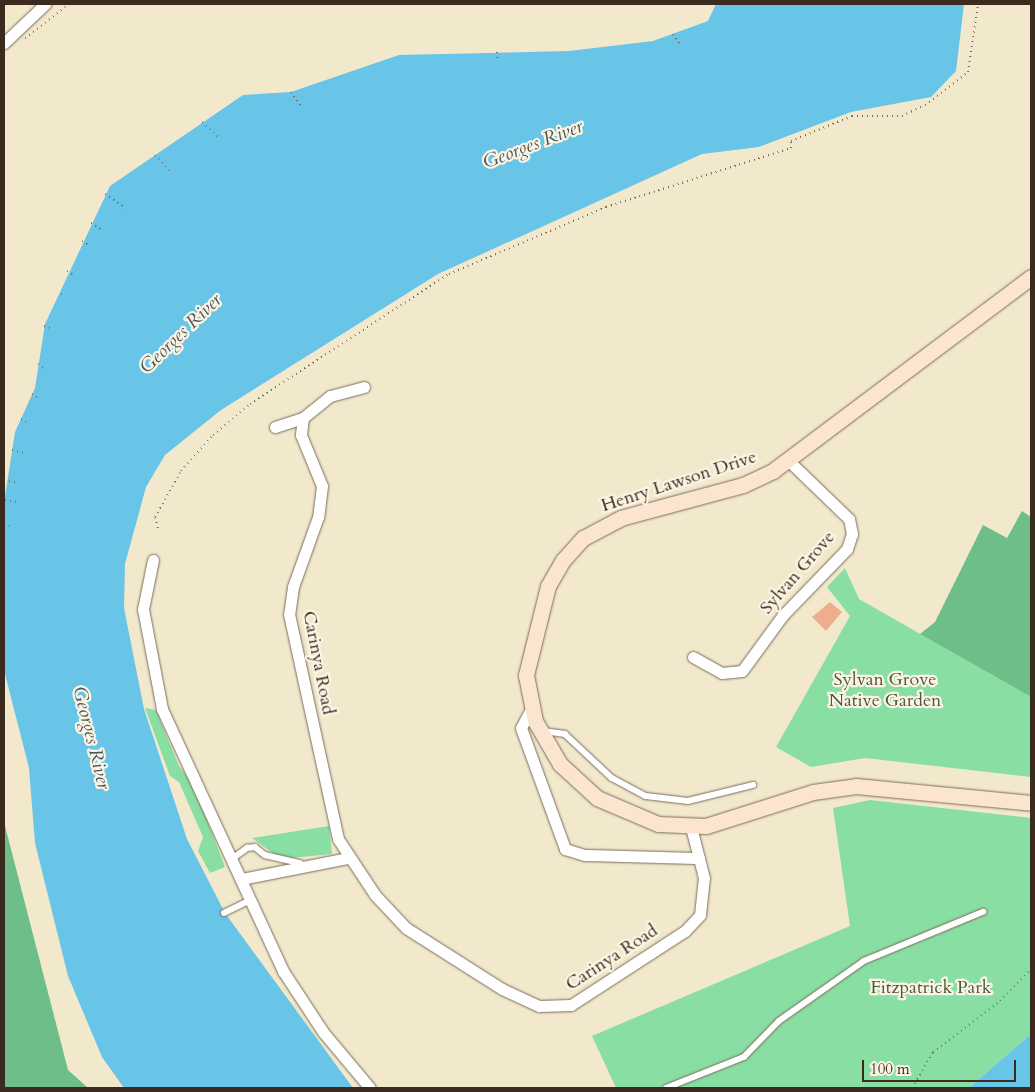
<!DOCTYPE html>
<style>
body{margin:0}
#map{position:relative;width:1035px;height:1092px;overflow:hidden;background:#f2e8cc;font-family:Cardo,serif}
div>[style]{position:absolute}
.green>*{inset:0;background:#89dfa3}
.forest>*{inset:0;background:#6ebe89}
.water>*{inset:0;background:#69c5e7}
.building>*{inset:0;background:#edae8d}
.path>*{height:2px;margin-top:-1px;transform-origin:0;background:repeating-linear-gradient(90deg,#7b6c5b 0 1px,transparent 0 5px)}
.roads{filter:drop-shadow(0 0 1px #7b6c5b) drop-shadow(0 0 1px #7b6c5b)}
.service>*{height:5.5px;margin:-2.75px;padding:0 2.75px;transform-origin:2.75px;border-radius:2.75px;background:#fff}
.minor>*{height:11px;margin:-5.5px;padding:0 5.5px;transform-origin:5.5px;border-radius:5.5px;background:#fff}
.secondary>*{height:15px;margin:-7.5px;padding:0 7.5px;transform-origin:7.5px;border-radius:7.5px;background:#fce5d0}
span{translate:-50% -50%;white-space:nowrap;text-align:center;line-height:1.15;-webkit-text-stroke:4.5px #fcf5e5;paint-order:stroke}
.street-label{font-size:18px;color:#3b2a1e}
.park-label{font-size:18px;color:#4e573f}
.water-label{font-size:19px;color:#49585a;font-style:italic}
.frame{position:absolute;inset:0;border:5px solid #3b2a1e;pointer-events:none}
.scale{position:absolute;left:862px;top:1060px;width:154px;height:22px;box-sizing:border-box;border:2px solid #3b2a1e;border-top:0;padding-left:6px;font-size:15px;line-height:18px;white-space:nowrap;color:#3b2a1e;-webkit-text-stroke:4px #fcf5e5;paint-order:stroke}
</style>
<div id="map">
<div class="green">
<div style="clip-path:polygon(845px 568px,859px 599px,1031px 697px,1031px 777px,865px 758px,811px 767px,776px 747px,850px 616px,827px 587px)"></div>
<div style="clip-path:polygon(145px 708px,156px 710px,179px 766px,194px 786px,225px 867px,210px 873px,198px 851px,203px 837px,179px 782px,170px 776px)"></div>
<div style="clip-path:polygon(870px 800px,1031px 818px,1031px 1034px,969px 1088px,616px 1088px,592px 1036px,850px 926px,833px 808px)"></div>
<div style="clip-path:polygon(329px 826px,332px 854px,281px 859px,252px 838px)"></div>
</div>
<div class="forest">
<div style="clip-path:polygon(1022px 511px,1031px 517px,1031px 697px,920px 634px,935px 622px,983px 525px,1007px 538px)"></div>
<div style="clip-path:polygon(4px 822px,68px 1070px,88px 1088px,4px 1088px)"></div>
</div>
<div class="water">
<div style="clip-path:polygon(716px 4px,964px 4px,956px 71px,931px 97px,851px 112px,759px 147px,702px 154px,438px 274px,221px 410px,165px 455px,146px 487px,125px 564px,124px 608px,144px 709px,187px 839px,225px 913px,353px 1088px,124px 1088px,102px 1057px,68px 976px,35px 843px,29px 768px,4px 670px,4px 503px,15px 432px,35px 388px,45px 324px,110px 186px,243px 95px,291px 92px,399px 55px,569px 51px,653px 41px,708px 21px)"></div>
<div style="clip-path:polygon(1031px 1034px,1031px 1088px,969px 1088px)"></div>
</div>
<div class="building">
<div style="clip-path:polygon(830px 602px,842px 612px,826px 631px,812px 617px)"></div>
</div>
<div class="path">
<div style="left:673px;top:34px;width:12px;rotate:55deg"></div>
<div style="left:25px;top:38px;width:56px;rotate:-37.7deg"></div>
<div style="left:497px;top:52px;width:9px;rotate:84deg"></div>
<div style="left:291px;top:92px;width:17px;rotate:54deg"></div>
<div style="left:202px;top:122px;width:23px;rotate:43deg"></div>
<div style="left:155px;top:155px;width:21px;rotate:47deg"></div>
<div style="left:105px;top:194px;width:25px;rotate:34deg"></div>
<div style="left:91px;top:223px;width:13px;rotate:32deg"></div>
<div style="left:82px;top:241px;width:9px;rotate:32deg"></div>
<div style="left:67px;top:271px;width:9px;rotate:32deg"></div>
<div style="left:61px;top:294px;width:4px;rotate:27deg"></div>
<div style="left:44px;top:326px;width:9px;rotate:18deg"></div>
<div style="left:38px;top:364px;width:9px;rotate:41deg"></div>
<div style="left:32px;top:394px;width:8px;rotate:30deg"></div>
<div style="left:21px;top:419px;width:9px;rotate:27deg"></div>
<div style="left:12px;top:450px;width:13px;rotate:13deg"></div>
<div style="left:9px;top:481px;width:9px;rotate:13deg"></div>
<div style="left:5px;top:500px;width:12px;rotate:9deg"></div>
<div style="left:4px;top:524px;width:6px;rotate:18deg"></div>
<div style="left:158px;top:528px;width:11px;rotate:-105deg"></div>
<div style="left:155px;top:517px;width:53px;rotate:-60.5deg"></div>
<div style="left:181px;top:471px;width:48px;rotate:-48.4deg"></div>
<div style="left:213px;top:435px;width:48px;rotate:-40deg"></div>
<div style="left:250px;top:404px;width:238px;rotate:-33.2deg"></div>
<div style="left:449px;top:274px;width:171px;rotate:-23.1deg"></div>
<div style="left:606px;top:207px;width:194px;rotate:-17.7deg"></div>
<div style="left:791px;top:148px;width:7px;rotate:-90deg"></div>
<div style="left:791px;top:141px;width:66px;rotate:-22.3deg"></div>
<div style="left:852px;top:116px;width:50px"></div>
<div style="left:902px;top:116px;width:25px;rotate:-26deg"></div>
<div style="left:925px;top:105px;width:54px;rotate:-37.5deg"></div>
<div style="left:968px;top:72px;width:69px;rotate:-81.6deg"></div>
<div style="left:912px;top:1088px;width:42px;rotate:-59.7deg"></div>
<div style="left:933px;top:1052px;width:84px;rotate:-37.3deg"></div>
<div style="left:1000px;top:1001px;width:45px;rotate:-45.9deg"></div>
</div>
<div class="roads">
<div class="service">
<div style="left:544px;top:731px;width:21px;rotate:8deg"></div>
<div style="left:565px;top:734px;width:64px;rotate:43.1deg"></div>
<div style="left:612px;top:778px;width:38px;rotate:28deg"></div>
<div style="left:646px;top:796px;width:42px;rotate:6.8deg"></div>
<div style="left:688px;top:801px;width:67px;rotate:-13.8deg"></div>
<div style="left:232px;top:859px;width:19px;rotate:-36deg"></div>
<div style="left:247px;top:848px;width:8px;rotate:-7deg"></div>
<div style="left:255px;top:847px;width:13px;rotate:39deg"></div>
<div style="left:265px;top:855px;width:36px;rotate:13deg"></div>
<div style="left:224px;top:913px;width:28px;rotate:-26deg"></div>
<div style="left:666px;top:1088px;width:84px;rotate:-21.7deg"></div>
<div style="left:744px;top:1057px;width:50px;rotate:-45.8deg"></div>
<div style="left:779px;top:1021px;width:104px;rotate:-35.2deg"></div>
<div style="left:864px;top:961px;width:129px;rotate:-22.4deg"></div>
</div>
<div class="minor">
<div style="left:4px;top:43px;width:57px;rotate:-43.6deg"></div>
<div style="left:364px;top:387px;width:35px;rotate:165deg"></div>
<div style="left:330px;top:396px;width:35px;rotate:141deg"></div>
<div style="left:303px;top:418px;width:17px;rotate:97deg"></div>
<div style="left:301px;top:435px;width:55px;rotate:67.6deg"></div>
<div style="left:322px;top:486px;width:31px;rotate:97deg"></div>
<div style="left:318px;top:517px;width:74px;rotate:109.7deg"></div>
<div style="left:293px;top:587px;width:27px;rotate:98deg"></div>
<div style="left:289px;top:614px;width:230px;rotate:77.7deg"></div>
<div style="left:338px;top:839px;width:67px;rotate:56.5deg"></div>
<div style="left:375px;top:895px;width:45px;rotate:46.8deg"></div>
<div style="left:406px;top:928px;width:114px;rotate:32.4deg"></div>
<div style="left:502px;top:989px;width:41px;rotate:24.7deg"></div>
<div style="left:539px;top:1006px;width:32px;rotate:-2deg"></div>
<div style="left:571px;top:1005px;width:136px;rotate:-33deg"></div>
<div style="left:685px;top:931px;width:22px;rotate:-47deg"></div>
<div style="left:700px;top:915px;width:37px;rotate:-84deg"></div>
<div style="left:704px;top:878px;width:53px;rotate:-104.3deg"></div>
<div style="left:275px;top:427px;width:29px;rotate:-18deg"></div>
<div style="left:153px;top:560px;width:50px;rotate:101.5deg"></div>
<div style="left:143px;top:609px;width:102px;rotate:79.2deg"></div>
<div style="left:162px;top:709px;width:289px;rotate:65.2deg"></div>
<div style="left:283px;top:971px;width:73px;rotate:56.7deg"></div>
<div style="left:323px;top:1032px;width:73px;rotate:50deg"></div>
<div style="left:693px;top:657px;width:33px;rotate:29deg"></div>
<div style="left:722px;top:673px;width:20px;rotate:-6deg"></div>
<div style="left:742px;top:671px;width:69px;rotate:-53.8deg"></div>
<div style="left:783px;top:615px;width:92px;rotate:-45.9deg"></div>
<div style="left:847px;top:549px;width:16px;rotate:-72deg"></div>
<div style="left:852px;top:534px;width:15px;rotate:-101deg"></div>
<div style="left:849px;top:519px;width:83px;rotate:-136deg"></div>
<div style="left:531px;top:709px;width:21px;rotate:118deg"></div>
<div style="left:521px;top:728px;width:129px;rotate:70deg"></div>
<div style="left:565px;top:849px;width:21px;rotate:17deg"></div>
<div style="left:585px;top:855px;width:114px;rotate:1.5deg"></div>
<div style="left:241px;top:879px;width:109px;rotate:-11.1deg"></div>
</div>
<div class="secondary">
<div style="left:1031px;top:277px;width:323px;rotate:143.1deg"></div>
<div style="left:773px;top:471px;width:33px;rotate:155deg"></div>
<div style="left:743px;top:485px;width:126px;rotate:164.9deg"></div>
<div style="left:621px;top:518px;width:43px;rotate:152.2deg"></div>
<div style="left:583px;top:538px;width:30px;rotate:132deg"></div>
<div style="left:563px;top:560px;width:30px;rotate:120deg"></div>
<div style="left:548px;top:586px;width:92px;rotate:103.9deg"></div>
<div style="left:526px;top:675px;width:47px;rotate:78.9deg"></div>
<div style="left:535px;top:721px;width:50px;rotate:59.8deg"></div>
<div style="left:560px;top:764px;width:50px;rotate:42.6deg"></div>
<div style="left:597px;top:798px;width:66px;rotate:23.1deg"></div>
<div style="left:658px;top:824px;width:48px;rotate:2.4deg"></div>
<div style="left:706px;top:826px;width:112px;rotate:-17.6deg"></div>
<div style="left:813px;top:792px;width:43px;rotate:-7.9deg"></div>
<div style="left:856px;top:786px;width:176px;rotate:5.5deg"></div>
</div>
</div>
<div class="street-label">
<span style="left:679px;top:482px;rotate:-18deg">Henry Lawson Drive</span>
<span style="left:798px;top:573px;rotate:-49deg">Sylvan Grove</span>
<span style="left:318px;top:663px;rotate:79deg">Carinya Road</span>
<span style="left:612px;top:958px;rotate:-33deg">Carinya Road</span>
</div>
<div class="park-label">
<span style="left:885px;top:691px">Sylvan Grove<br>Native Garden</span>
<span style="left:931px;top:988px">Fitzpatrick Park</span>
</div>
<div class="water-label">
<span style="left:533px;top:145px;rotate:-21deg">Georges River</span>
<span style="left:181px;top:334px;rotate:-44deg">Georges River</span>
<span style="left:91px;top:738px;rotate:76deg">Georges River</span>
</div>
<div class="frame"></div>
<div class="scale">100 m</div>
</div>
